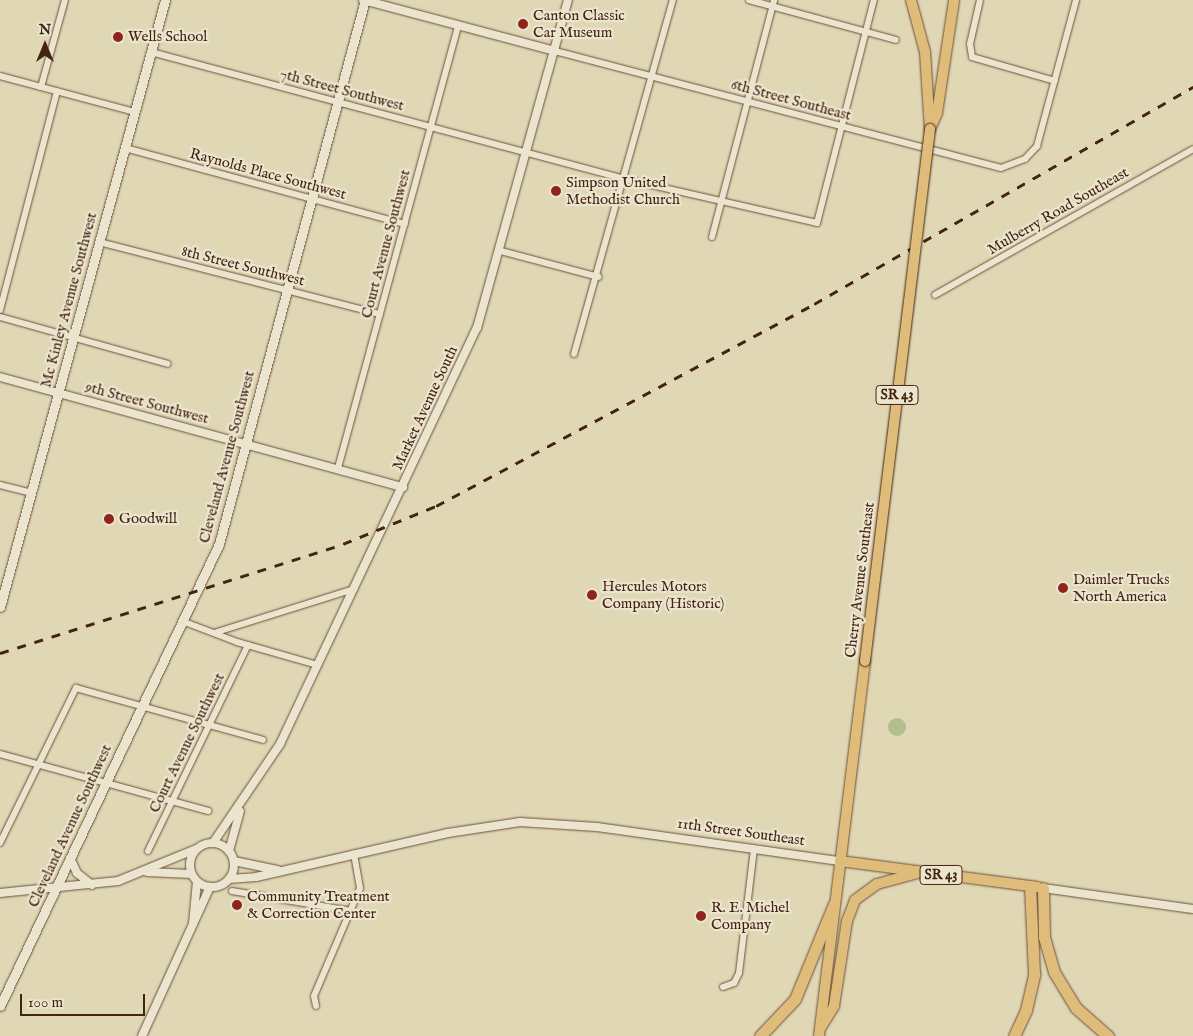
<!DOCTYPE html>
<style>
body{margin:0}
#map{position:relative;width:1193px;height:1036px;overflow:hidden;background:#e0d7b5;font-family:"IM FELL English",serif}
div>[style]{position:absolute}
.green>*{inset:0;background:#b1be8e}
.round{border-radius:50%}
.roads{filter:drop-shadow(0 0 1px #6c503a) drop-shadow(0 0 1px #6c503a)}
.minor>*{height:6px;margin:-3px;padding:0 3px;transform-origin:3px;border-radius:3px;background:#ebe5cf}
.tertiary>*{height:8px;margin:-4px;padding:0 4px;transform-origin:4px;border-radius:4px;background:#ebe5cf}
.tertiary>.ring{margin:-4px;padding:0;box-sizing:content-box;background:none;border:8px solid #ebe5cf;border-radius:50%}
.secondary>*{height:9px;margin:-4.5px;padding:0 4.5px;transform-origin:4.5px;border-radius:4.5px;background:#ebe5cf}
.primary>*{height:10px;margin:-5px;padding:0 5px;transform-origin:5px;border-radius:5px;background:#e0bc7a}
.motorway>*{height:11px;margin:-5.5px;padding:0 5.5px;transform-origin:5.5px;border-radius:5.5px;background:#e0bc7a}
.rail>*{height:2.5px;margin-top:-1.25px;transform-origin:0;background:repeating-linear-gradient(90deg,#452311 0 9px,transparent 0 18px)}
.bridges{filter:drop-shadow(0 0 1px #452311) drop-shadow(0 0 1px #452311)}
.primary-bridge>*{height:10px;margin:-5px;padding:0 5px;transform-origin:5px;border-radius:5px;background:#e0bc7a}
.dots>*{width:14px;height:14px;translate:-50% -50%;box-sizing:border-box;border:2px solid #ebe5cf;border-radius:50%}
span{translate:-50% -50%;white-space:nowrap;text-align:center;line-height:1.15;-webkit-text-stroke:4.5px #ebe5cf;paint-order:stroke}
.shield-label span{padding:1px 4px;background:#ebe5cf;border:1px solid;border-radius:4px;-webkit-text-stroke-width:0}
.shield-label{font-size:14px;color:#452311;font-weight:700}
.poi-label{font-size:15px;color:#452311}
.left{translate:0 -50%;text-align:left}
.street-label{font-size:15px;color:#452311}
.north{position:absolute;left:20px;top:20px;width:50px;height:50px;-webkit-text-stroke:4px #ebe5cf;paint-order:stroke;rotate:0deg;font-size:14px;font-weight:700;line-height:20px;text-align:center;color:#452311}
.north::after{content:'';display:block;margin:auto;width:18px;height:22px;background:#452311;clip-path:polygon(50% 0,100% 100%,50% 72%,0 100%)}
.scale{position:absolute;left:20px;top:994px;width:125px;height:22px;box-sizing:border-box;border:2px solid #452311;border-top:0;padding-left:6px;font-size:15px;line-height:18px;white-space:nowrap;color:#452311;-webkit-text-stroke:4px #ebe5cf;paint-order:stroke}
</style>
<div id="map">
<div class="green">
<div class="round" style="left:888px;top:718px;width:18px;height:18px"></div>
</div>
<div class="roads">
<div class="minor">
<div style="left:749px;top:0;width:152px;rotate:15.2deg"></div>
<div style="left:980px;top:0;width:45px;rotate:102.8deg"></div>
<div style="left:970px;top:44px;width:13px;rotate:81deg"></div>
<div style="left:972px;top:57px;width:86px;rotate:16.1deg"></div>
<div style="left:555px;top:51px;width:461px;rotate:14.7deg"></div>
<div style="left:1001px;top:168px;width:26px;rotate:-21deg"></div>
<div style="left:1025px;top:159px;width:18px;rotate:-47deg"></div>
<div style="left:1037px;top:146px;width:151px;rotate:-75deg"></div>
<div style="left:151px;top:52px;width:491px;rotate:15deg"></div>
<div style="left:625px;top:179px;width:197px;rotate:12.9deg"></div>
<div style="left:817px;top:223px;width:230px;rotate:-75.7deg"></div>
<div style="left:0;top:76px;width:139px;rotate:15deg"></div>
<div style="left:41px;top:87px;width:90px;rotate:-74.6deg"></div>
<div style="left:125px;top:148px;width:290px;rotate:15.2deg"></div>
<div style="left:712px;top:237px;width:245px;rotate:-75.3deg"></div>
<div style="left:99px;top:242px;width:290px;rotate:14.4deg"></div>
<div style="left:501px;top:251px;width:101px;rotate:14.9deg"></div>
<div style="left:935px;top:295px;width:296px;rotate:-29.5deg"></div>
<div style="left:0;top:310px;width:226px;rotate:-75.4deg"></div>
<div style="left:0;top:317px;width:174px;rotate:15.6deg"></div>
<div style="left:574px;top:354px;width:368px;rotate:-74.4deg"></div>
<div style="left:338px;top:468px;width:459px;rotate:-74.8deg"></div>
<div style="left:0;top:485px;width:32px;rotate:14deg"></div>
<div style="left:182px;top:621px;width:59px;rotate:20.9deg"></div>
<div style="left:237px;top:642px;width:84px;rotate:15.9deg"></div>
<div style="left:217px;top:632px;width:144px;rotate:-17.4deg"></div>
<div style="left:0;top:754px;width:216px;rotate:15.3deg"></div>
<div style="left:0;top:843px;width:173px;rotate:-63.9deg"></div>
<div style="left:76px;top:688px;width:194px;rotate:15.5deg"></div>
<div style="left:148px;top:851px;width:229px;rotate:-64.1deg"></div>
<div style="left:232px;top:891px;width:121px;rotate:9.5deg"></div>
<div style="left:723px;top:987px;width:12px;rotate:-20deg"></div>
<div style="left:734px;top:983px;width:11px;rotate:-63deg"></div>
<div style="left:739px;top:973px;width:125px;rotate:-83.1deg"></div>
<div style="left:316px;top:1006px;width:10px;rotate:-101deg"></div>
<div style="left:314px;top:996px;width:117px;rotate:-66.9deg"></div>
<div style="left:360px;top:888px;width:35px;rotate:-100deg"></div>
</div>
<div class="tertiary">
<div style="left:363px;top:0;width:199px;rotate:14.9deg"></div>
<div style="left:0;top:377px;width:418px;rotate:15.3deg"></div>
<div class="ring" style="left:190px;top:843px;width:36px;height:36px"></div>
<div style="left:213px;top:843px;width:120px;rotate:-55.9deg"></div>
<div style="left:280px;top:744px;width:460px;rotate:-64.7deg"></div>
<div style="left:477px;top:328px;width:340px;rotate:-74.5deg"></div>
<div style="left:229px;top:851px;width:41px;rotate:-74.6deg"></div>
<div style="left:70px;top:858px;width:17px;rotate:65deg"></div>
<div style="left:77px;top:873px;width:19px;rotate:39deg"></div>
<div style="left:234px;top:861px;width:44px;rotate:11.8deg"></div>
<div style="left:147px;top:872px;width:44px;rotate:2.6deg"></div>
<div style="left:229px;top:879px;width:27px;rotate:-4deg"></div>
<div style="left:256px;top:877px;width:197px;rotate:-12.9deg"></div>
<div style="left:448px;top:833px;width:73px;rotate:-8.7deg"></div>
<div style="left:520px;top:822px;width:77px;rotate:3.7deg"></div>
<div style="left:597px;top:827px;width:245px;rotate:8deg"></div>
<div style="left:1043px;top:888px;width:151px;rotate:8deg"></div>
<div style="left:0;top:893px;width:119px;rotate:-5.8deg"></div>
<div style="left:118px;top:881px;width:84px;rotate:-22.3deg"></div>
<div style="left:193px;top:924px;width:42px;rotate:-84.6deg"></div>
<div style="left:142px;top:1036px;width:164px;rotate:-65.5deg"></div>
</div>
<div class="secondary">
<div style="left:0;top:607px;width:629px;rotate:-74.79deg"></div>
<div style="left:0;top:1006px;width:511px;rotate:-64.64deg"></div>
<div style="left:219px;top:544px;width:563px;rotate:-74.98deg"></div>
</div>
<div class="primary">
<div style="left:911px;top:0;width:54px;rotate:74.9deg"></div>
<div style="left:925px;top:52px;width:77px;rotate:86.3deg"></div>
<div style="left:930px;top:129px;width:17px;rotate:-66deg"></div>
<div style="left:937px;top:113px;width:114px;rotate:-81.4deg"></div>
<div style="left:840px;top:861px;width:199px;rotate:7.5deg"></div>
<div style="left:821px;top:1027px;width:25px;rotate:-58deg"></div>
<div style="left:834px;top:1006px;width:86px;rotate:-81.3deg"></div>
<div style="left:847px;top:921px;width:22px;rotate:-69deg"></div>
<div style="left:855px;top:900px;width:27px;rotate:-36deg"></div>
<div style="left:877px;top:884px;width:46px;rotate:-15.3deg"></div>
<div style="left:819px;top:1036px;width:378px;rotate:-83deg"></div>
</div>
<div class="motorway">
<div style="left:1043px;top:888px;width:49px;rotate:88.8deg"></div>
<div style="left:1044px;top:937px;width:36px;rotate:74deg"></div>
<div style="left:1054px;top:972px;width:42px;rotate:58.6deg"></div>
<div style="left:1076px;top:1008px;width:43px;rotate:41.2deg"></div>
<div style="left:760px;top:1036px;width:51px;rotate:-46.6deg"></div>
<div style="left:795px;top:999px;width:103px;rotate:-67.7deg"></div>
<div style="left:1014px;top:1036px;width:29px;rotate:-65deg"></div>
<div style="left:1026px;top:1010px;width:37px;rotate:-77deg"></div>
<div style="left:1034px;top:974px;width:88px;rotate:-92.6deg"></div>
</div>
</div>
<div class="rail">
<div style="left:0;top:653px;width:360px;rotate:-17.6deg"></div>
<div style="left:343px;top:544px;width:100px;rotate:-22.2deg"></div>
<div style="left:436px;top:506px;width:429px;rotate:-28.1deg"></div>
<div style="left:814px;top:304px;width:437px;rotate:-29.8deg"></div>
</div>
<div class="bridges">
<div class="primary-bridge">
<div style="left:865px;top:661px;width:536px;rotate:-83.03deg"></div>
</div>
</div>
<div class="dots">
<div style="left:523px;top:24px;background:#8f2418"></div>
<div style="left:118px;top:37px;background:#8f2418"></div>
<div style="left:556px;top:191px;background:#8f2418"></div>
<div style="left:109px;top:519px;background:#8f2418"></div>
<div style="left:1063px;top:588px;background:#8f2418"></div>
<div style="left:592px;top:595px;background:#8f2418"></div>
<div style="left:237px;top:905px;background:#8f2418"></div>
<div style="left:701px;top:916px;background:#8f2418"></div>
</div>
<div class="shield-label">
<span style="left:897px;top:395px">SR 43</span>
<span style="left:941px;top:875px">SR 43</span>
</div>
<div class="poi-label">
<span class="left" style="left:533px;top:24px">Canton Classic<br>Car Museum</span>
<span class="left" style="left:128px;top:37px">Wells School</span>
<span class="left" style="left:566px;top:191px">Simpson United<br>Methodist Church</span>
<span class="left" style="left:119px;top:519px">Goodwill</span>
<span class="left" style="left:1073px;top:588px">Daimler Trucks<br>North America</span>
<span class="left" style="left:602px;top:595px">Hercules Motors<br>Company (Historic)</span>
<span class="left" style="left:247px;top:905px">Community Treatment<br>&amp; Correction Center</span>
<span class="left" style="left:711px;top:916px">R. E. Michel<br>Company</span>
</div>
<div class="street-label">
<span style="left:342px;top:90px;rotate:15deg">7th Street Southwest</span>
<span style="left:791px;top:100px;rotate:15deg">6th Street Southeast</span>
<span style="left:268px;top:174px;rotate:15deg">Raynolds Place Southwest</span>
<span style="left:1058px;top:211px;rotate:-30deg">Mulberry Road Southeast</span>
<span style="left:386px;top:244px;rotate:-75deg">Court Avenue Southwest</span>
<span style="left:243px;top:266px;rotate:14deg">8th Street Southwest</span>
<span style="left:69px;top:300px;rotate:-75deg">Mc Kinley Avenue Southwest</span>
<span style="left:147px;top:403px;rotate:15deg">9th Street Southwest</span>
<span style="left:425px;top:408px;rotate:-65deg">Market Avenue South</span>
<span style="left:227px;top:457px;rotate:-75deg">Cleveland Avenue Southwest</span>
<span style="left:860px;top:580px;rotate:-83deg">Cherry Avenue Southeast</span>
<span style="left:187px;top:743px;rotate:-64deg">Court Avenue Southwest</span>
<span style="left:70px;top:826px;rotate:-65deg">Cleveland Avenue Southwest</span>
<span style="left:741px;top:832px;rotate:8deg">11th Street Southeast</span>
</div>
<div class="north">N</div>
<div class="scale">100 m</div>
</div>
